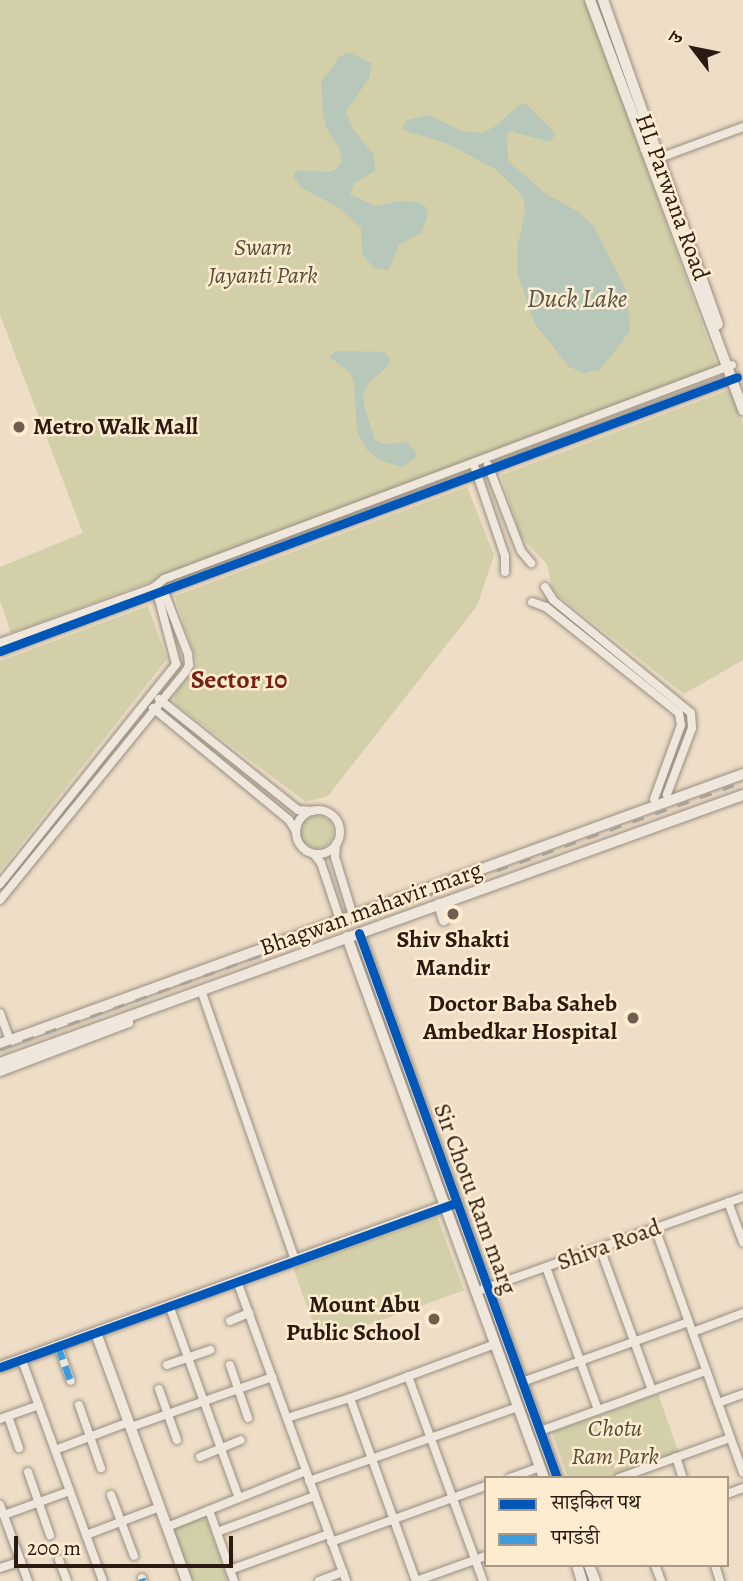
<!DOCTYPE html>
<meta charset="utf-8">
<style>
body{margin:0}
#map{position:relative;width:743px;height:1581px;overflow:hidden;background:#eedec7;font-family:Alegreya,"Noto Serif Devanagari",serif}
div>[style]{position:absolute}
.green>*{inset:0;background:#d3d0a9;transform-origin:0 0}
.round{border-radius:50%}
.water>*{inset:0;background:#b7c7ba}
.roads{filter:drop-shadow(0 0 2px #998e81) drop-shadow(0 0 2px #998e81)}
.street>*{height:8px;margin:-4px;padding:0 4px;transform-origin:4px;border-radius:4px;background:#efe7dc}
.street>.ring{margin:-4px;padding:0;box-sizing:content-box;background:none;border:8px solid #efe7dc;border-radius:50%}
.secondary>*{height:10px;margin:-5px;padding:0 5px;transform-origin:5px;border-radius:5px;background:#efe7dc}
.rail>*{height:2.5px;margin-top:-1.25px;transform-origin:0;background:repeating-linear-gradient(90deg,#a9a299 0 12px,transparent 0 24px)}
.quiet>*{height:7px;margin-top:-3.5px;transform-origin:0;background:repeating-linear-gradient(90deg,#3d9bde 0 14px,transparent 0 21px)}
.cycleway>*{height:9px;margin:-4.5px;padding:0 4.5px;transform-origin:4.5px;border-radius:4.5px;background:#0057b8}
.dots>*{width:19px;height:19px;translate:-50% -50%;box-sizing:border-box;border:4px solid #feecd1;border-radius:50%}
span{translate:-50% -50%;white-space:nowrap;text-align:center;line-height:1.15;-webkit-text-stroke:5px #feecd1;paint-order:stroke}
.street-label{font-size:24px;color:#291a12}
.park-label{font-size:24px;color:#554d38;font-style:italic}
.poi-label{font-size:24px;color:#291a12;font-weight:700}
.left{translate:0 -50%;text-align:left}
.right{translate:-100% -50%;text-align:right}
.water-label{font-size:26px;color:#53534b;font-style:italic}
.neighbourhood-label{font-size:26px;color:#7a1f14;font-weight:700}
.legend{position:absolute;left:484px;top:1476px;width:245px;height:91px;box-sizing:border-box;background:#feecd1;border:2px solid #a99885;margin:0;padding:9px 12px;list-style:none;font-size:21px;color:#291a12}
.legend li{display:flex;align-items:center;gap:14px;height:35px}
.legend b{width:35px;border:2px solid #a99885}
.north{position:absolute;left:659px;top:14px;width:70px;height:70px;-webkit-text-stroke:5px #feecd1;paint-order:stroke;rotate:302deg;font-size:19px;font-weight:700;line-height:28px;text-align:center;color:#291a12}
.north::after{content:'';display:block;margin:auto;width:24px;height:32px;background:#291a12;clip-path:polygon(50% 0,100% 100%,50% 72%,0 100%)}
.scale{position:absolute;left:14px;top:1536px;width:219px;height:32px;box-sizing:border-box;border:4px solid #291a12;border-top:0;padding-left:9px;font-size:21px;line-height:24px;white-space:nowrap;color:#291a12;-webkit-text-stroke:5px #feecd1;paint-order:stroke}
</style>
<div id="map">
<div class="green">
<div style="clip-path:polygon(0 0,587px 0,719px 372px,11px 633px,0 601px,0 567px,83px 533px,0 315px)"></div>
<div style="clip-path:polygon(731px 389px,743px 424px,743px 660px,684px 694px,553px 591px,547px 564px,521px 537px,501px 475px)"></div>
<div style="clip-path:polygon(467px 487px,494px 555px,477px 606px,328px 796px,306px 802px,175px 704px,174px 695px,197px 663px,175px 596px)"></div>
<div style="clip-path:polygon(148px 606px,167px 659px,0 871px,0 661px)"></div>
<div class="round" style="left:301px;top:816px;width:32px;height:32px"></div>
<div style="left:437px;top:1216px;width:79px;height:153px;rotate:70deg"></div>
<div style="clip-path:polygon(658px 1394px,679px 1453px,611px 1478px,568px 1478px,552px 1432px)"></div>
<div style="clip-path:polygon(205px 1515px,228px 1581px,188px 1581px,170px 1528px)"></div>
</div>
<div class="water">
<div style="clip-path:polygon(350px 53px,372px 63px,369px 78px,346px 112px,352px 128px,374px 155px,375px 171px,354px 183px,350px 194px,375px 206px,401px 201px,418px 202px,426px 207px,428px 215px,421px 233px,399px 245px,389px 270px,375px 269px,362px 254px,361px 228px,341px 209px,302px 188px,293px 177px,297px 170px,332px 172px,342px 163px,340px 150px,327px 129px,323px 116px,321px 82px,340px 56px)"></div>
<div style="clip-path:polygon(525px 103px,556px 134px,550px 142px,510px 131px,507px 135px,508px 161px,546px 194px,579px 212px,594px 227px,627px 292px,630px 331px,601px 369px,584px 373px,569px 367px,535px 324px,517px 272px,517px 248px,525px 213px,524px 199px,515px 188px,495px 169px,448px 144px,402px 130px,406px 121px,422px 116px,431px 116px,461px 131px,482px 133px,494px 127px,518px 106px)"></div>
<div style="clip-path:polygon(336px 351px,384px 352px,390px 358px,387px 367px,368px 384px,363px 394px,364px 405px,375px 440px,382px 444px,406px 442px,416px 452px,415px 458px,402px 467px,382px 461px,366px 449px,357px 431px,354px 382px,350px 372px,329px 357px)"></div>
</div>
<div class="roads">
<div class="street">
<div style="left:659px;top:158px;width:90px;rotate:-20.3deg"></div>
<div style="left:488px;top:465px;width:92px;rotate:69deg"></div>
<div style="left:521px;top:551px;width:16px;rotate:50deg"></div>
<div style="left:475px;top:468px;width:93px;rotate:71.2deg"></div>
<div style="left:505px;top:556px;width:16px;rotate:90deg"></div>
<div style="left:545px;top:587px;width:15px;rotate:58deg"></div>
<div style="left:553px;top:600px;width:178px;rotate:39.3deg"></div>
<div style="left:691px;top:713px;width:15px;rotate:86deg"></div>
<div style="left:692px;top:728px;width:71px;rotate:110.7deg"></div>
<div style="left:532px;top:602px;width:15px;rotate:20deg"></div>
<div style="left:546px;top:607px;width:170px;rotate:38.6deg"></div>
<div style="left:679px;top:713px;width:12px;rotate:81deg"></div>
<div style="left:681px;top:725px;width:79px;rotate:110deg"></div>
<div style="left:0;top:643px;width:163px;rotate:-19.8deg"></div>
<div style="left:153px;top:588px;width:14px;rotate:-39deg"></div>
<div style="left:164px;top:579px;width:607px;rotate:-20.64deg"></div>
<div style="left:0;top:651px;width:786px;rotate:-20.39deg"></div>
<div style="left:159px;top:699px;width:178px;rotate:38.6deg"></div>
<div style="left:298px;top:810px;width:15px;rotate:4deg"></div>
<div style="left:153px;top:708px;width:176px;rotate:39.5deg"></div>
<div style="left:289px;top:820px;width:13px;rotate:58deg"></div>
<div class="ring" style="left:296px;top:810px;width:36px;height:36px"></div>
<div style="left:336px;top:844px;width:13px;rotate:94deg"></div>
<div style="left:335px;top:857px;width:62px;rotate:73deg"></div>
<div style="left:314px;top:854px;width:11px;rotate:52deg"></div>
<div style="left:321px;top:863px;width:60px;rotate:71.6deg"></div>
<div style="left:0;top:884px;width:282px;rotate:-51.3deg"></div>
<div style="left:176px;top:664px;width:79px;rotate:-104.7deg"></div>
<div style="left:0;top:900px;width:295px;rotate:-50.9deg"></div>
<div style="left:186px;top:671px;width:7px;rotate:-63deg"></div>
<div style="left:189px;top:665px;width:11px;rotate:-95deg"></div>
<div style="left:188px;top:654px;width:66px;rotate:-111.2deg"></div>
<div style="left:201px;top:990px;width:286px;rotate:70.8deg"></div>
<div style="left:0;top:1013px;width:29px;rotate:70deg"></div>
<div style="left:0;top:1072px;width:138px;rotate:-20.8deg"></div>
<div style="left:129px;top:1023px;width:7px;rotate:-90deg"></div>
<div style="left:728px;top:1202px;width:43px;rotate:69.4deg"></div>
<div style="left:655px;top:1228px;width:260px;rotate:70.2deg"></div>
<div style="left:600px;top:1248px;width:151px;rotate:69.9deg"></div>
<div style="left:546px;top:1267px;width:152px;rotate:70deg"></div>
<div style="left:237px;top:1281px;width:319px;rotate:70deg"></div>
<div style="left:475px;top:1292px;width:284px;rotate:-19.5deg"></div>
<div style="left:169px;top:1305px;width:205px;rotate:70.1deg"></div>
<div style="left:230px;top:1321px;width:21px;rotate:-23deg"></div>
<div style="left:693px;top:1332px;width:53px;rotate:-20.8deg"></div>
<div style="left:58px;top:1346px;width:37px;rotate:70deg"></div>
<div style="left:22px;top:1360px;width:235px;rotate:69.9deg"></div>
<div style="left:167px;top:1365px;width:46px;rotate:-19.2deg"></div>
<div style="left:230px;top:1365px;width:56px;rotate:71.2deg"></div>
<div style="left:408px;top:1376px;width:218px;rotate:69.9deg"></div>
<div style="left:522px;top:1382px;width:177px;rotate:-19.8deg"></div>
<div style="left:159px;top:1389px;width:54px;rotate:70.6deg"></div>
<div style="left:350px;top:1398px;width:195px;rotate:70.2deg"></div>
<div style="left:718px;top:1403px;width:27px;rotate:-20deg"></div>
<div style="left:79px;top:1405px;width:67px;rotate:70.8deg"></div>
<div style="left:8px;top:1416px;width:34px;rotate:71deg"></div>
<div style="left:287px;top:1418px;width:66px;rotate:-17.6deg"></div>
<div style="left:350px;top:1398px;width:155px;rotate:-20.4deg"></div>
<div style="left:0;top:1419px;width:41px;rotate:-19.7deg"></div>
<div style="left:131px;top:1427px;width:150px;rotate:-19.5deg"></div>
<div style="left:540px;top:1431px;width:177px;rotate:-19.9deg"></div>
<div style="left:55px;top:1450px;width:79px;rotate:-20.7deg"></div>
<div style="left:200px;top:1457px;width:44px;rotate:-22.5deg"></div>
<div style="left:676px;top:1457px;width:22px;rotate:72deg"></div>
<div style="left:28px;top:1472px;width:67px;rotate:70.8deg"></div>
<div style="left:510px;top:1478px;width:32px;rotate:-20deg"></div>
<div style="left:619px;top:1478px;width:118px;rotate:-19.8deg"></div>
<div style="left:309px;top:1481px;width:222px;rotate:-19.5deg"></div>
<div style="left:727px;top:1494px;width:17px;rotate:-21deg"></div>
<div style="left:111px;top:1495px;width:65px;rotate:69.3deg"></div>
<div style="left:0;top:1505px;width:81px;rotate:69.8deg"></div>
<div style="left:209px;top:1510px;width:75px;rotate:70.6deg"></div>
<div style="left:4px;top:1515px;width:70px;rotate:-20deg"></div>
<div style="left:167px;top:1527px;width:150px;rotate:-21.9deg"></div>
<div style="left:217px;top:1532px;width:104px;rotate:-20.2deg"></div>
<div style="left:86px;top:1535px;width:79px;rotate:-20.7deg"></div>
<div style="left:331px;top:1542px;width:165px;rotate:-19.9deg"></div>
<div style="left:59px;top:1560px;width:22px;rotate:69deg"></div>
<div style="left:655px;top:1565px;width:17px;rotate:69deg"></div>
<div style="left:715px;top:1565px;width:17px;rotate:73deg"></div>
<div style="left:0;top:1568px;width:22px;rotate:-18deg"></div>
<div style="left:230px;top:1570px;width:105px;rotate:-20deg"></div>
<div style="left:142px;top:1578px;width:3px;rotate:72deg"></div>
<div style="left:319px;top:1581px;width:26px;rotate:-21deg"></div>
<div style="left:416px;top:1581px;width:74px;rotate:-19.7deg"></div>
</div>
<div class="secondary">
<div style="left:590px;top:0;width:438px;rotate:69.5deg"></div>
<div style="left:603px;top:0;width:344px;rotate:70.5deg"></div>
<div style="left:439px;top:904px;width:17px;rotate:73deg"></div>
<div style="left:359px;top:933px;width:580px;rotate:70.03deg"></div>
<div style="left:347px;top:937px;width:576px;rotate:69.99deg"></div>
<div style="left:0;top:1044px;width:791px;rotate:-19.97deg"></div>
<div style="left:0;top:1063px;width:790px;rotate:-19.83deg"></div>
<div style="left:96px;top:1333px;width:264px;rotate:69.9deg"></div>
<div style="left:0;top:1367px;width:476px;rotate:-19.9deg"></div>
<div style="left:577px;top:1565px;width:17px;rotate:73deg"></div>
<div style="left:589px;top:1565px;width:17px;rotate:69deg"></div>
</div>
</div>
<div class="rail">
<div style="left:0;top:1049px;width:790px;rotate:-19.77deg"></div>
</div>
<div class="quiet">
<div style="left:58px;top:1346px;width:37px;rotate:70deg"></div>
<div style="left:142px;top:1578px;width:3px;rotate:72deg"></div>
</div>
<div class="cycleway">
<div style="left:0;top:651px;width:786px;rotate:-20.39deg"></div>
<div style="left:359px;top:933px;width:580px;rotate:70.03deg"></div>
<div style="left:0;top:1367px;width:484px;rotate:-19.8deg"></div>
</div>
<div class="dots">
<div style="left:19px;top:427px;background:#6e5f51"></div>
<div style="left:453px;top:914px;background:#6e5f51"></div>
<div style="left:633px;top:1018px;background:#6e5f51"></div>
<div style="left:434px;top:1319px;background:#6e5f51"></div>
</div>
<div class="street-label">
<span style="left:672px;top:197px;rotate:70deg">HL Parwana Road</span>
<span style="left:371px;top:909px;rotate:-20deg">Bhagwan mahavir marg</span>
<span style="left:475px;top:1199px;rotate:70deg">Sir Chotu Ram marg</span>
<span style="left:609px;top:1245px;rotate:-20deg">Shiva Road</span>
</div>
<div class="park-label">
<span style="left:263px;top:262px">Swarn<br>Jayanti Park</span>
<span style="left:615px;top:1443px">Chotu<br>Ram Park</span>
</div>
<div class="poi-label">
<span class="left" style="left:33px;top:427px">Metro Walk Mall</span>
<span style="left:453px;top:954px">Shiv Shakti<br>Mandir</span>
<span class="right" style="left:617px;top:1018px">Doctor Baba Saheb<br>Ambedkar Hospital</span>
<span class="right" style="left:420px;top:1319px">Mount Abu<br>Public School</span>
</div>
<div class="water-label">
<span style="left:577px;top:299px">Duck Lake</span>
</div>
<div class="neighbourhood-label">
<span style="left:239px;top:680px">Sector 10</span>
</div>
<ul class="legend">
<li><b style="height:9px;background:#0057b8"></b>साइकिल पथ</li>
<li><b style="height:9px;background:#3d9bde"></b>पगडंडी</li>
</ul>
<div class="north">उ</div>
<div class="scale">200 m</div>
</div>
